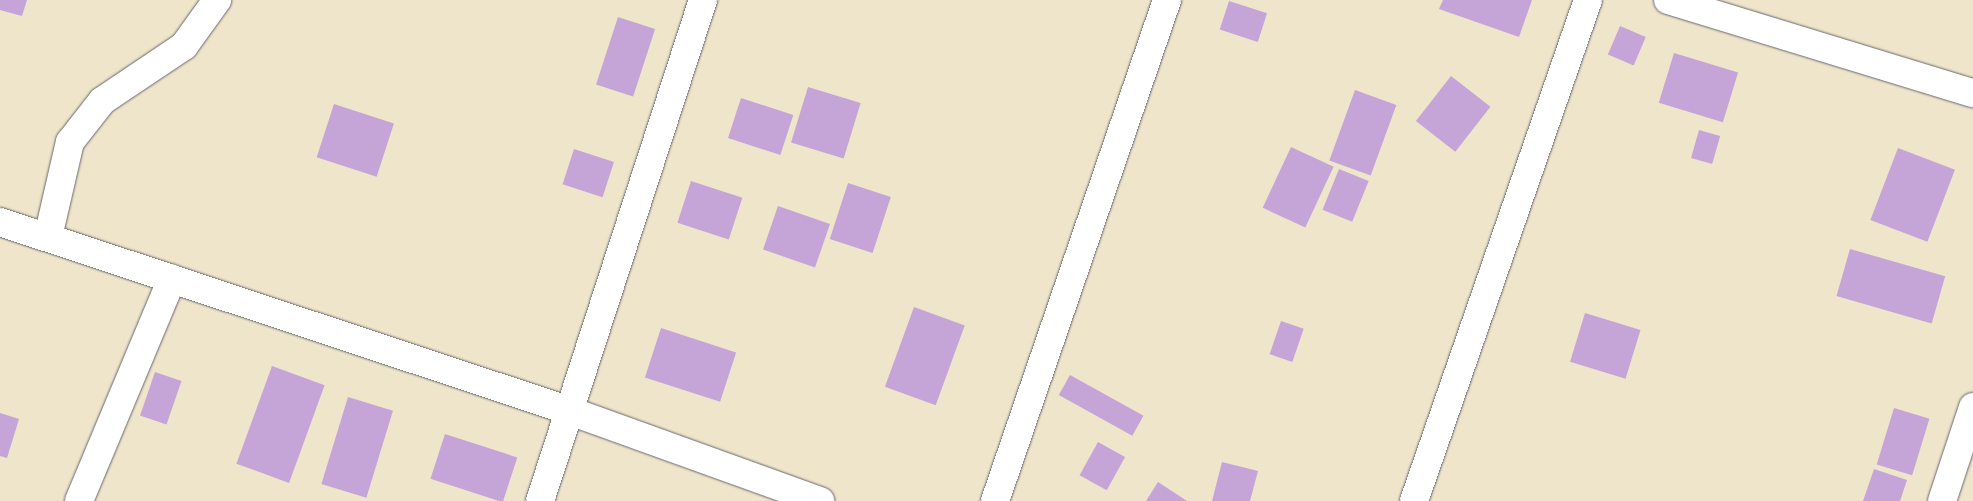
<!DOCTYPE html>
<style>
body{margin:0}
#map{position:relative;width:1973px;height:501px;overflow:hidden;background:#eee5cb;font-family:"IM FELL Great Primer",serif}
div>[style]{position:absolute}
.building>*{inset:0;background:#c5a4d8;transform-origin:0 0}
.roads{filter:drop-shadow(0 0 1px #69666d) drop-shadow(0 0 1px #69666d)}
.street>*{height:28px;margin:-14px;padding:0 14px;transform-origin:14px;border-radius:14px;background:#fff}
span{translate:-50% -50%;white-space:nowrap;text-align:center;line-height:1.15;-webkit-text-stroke:5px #f6f6f2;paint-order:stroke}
</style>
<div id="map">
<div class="building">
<div style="clip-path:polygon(0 0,27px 0,22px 16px,0 10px)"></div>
<div style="clip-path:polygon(1443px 0,1532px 0,1519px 37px,1439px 9px)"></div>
<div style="left:1229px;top:1px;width:40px;height:30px;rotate:18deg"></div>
<div style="left:618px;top:17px;width:39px;height:71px;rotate:18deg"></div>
<div style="left:1620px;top:26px;width:28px;height:31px;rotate:23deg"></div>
<div style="left:1674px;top:53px;width:67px;height:52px;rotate:17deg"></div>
<div style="left:1451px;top:76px;width:50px;height:57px;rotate:38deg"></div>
<div style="left:808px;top:87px;width:55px;height:58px;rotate:17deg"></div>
<div style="left:1355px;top:90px;width:44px;height:75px;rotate:20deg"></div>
<div style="left:741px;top:98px;width:55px;height:42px;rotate:18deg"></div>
<div style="left:334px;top:104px;width:63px;height:56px;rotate:18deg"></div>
<div style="left:1699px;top:130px;width:22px;height:29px;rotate:16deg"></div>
<div style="left:1291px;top:147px;width:47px;height:67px;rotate:25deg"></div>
<div style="left:1898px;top:148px;width:61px;height:77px;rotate:21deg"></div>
<div style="left:574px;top:149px;width:42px;height:37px;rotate:18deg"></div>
<div style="left:1339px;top:169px;width:32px;height:44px;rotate:22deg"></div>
<div style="left:691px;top:181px;width:54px;height:44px;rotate:18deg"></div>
<div style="left:848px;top:183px;width:45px;height:59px;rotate:18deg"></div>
<div style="left:778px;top:206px;width:55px;height:46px;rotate:19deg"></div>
<div style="left:1850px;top:249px;width:99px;height:49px;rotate:16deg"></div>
<div style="left:914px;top:307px;width:54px;height:85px;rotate:20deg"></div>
<div style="left:1585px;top:313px;width:58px;height:51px;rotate:17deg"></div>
<div style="left:1281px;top:321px;width:24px;height:35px;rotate:19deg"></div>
<div style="left:661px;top:328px;width:79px;height:52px;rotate:18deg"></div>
<div style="left:272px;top:366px;width:56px;height:104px;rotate:20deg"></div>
<div style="left:155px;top:372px;width:28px;height:46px;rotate:19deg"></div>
<div style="left:1070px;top:375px;width:84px;height:23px;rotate:29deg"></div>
<div style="left:348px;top:397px;width:47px;height:91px;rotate:17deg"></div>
<div style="left:1894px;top:408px;width:37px;height:59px;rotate:17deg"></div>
<div style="clip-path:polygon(0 413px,19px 419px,7px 458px,0 456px)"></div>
<div style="left:445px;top:434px;width:76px;height:47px;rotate:18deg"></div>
<div style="left:1098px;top:442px;width:31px;height:38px;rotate:29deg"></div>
<div style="clip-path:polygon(1222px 462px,1258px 471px,1250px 501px,1212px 501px)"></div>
<div style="clip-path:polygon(1874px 469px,1907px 480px,1900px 501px,1863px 501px)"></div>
<div style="clip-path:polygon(1158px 482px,1187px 501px,1146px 501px)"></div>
</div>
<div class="roads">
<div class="street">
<div style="left:1668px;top:0;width:319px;rotate:17deg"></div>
<div style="left:0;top:222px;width:601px;rotate:18.34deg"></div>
<div style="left:570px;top:411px;width:266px;rotate:19.8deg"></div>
<div style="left:48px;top:237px;width:98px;rotate:-77deg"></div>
<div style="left:70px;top:142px;width:52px;rotate:-52deg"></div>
<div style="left:102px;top:101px;width:99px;rotate:-33.9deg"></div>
<div style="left:184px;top:46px;width:57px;rotate:-54.3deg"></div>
<div style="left:79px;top:501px;width:241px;rotate:-67.3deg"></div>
<div style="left:540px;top:501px;width:527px;rotate:-71.98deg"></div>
<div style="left:995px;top:501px;width:530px;rotate:-71.05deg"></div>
<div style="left:1414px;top:501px;width:530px;rotate:-70.85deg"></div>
<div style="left:1942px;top:501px;width:99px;rotate:-71.7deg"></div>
</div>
</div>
</div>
